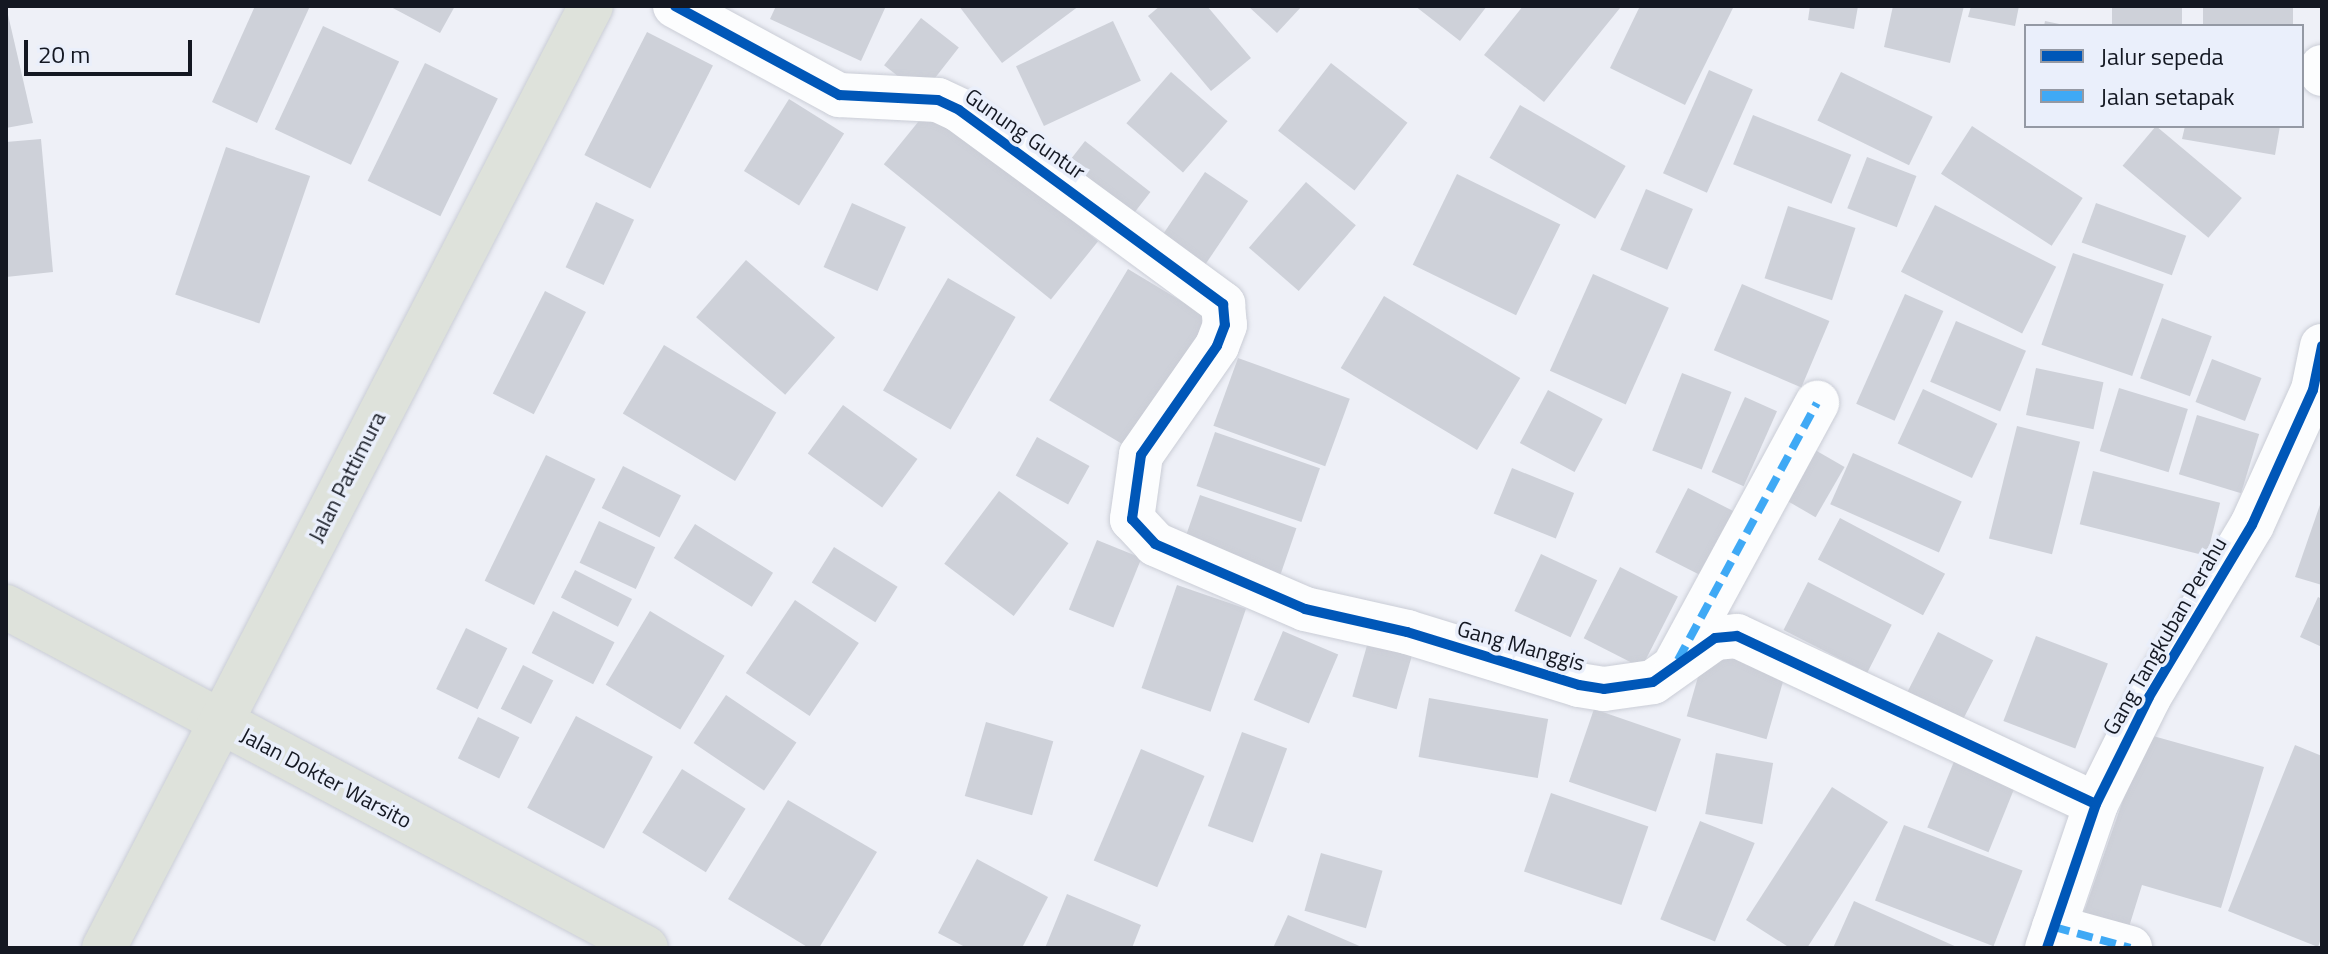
<!DOCTYPE html>
<style>
body{margin:0}
#map{position:relative;width:2328px;height:954px;overflow:hidden;background:#eef0f7;font-family:"Titillium Web",sans-serif}
div>[style]{position:absolute}
.building>*{inset:0;background:#ced1d9;transform-origin:0 0}
.roads{filter:drop-shadow(0 0 2px #cacdd6) drop-shadow(0 0 2px #cacdd6)}
.street>*{height:44px;margin:-22px;padding:0 22px;transform-origin:22px;border-radius:22px;background:#fcfdfe}
.primary>*{height:44px;margin:-22px;padding:0 22px;transform-origin:22px;border-radius:22px;background:#dee2db}
.quiet>*{height:8px;margin-top:-4px;transform-origin:0;background:repeating-linear-gradient(90deg,#3fa9f5 0 16px,transparent 0 24px)}
.cycleway>*{height:10px;margin:-5px;padding:0 5px;transform-origin:5px;border-radius:5px;background:#0057b8}
span{translate:-50% -50%;white-space:nowrap;text-align:center;line-height:1.15;-webkit-text-stroke:7px #eaeffb;paint-order:stroke}
.street-label{font-size:22px;color:#141822}
.frame{position:absolute;inset:0;border:8px solid #141822;pointer-events:none}
.legend{position:absolute;left:2024px;top:24px;width:280px;height:104px;box-sizing:border-box;background:#eaeffb;border:2px solid #9499a4;margin:0;padding:10px 14px;list-style:none;font-size:24px;color:#141822}
.legend li{display:flex;align-items:center;gap:16px;height:40px}
.legend b{width:40px;border:2px solid #9499a4}
.scale{position:absolute;left:24px;top:40px;width:168px;height:36px;box-sizing:border-box;border:4px solid #141822;border-top:0;padding-left:10px;font-size:24px;line-height:28px;white-space:nowrap;color:#141822;-webkit-text-stroke:6px #eaeffb;paint-order:stroke}
</style>
<div id="map">
<div class="building">
<div style="clip-path:polygon(6px 6px,33px 123px,6px 128px)"></div>
<div style="clip-path:polygon(255px 6px,310px 6px,257px 123px,212px 102px)"></div>
<div style="clip-path:polygon(389px 6px,455px 6px,440px 33px)"></div>
<div style="clip-path:polygon(776px 6px,886px 6px,861px 61px,770px 19px)"></div>
<div style="clip-path:polygon(959px 6px,1079px 6px,1002px 63px)"></div>
<div style="clip-path:polygon(1160px 6px,1207px 6px,1251px 58px,1211px 91px,1148px 16px)"></div>
<div style="clip-path:polygon(1248px 6px,1302px 6px,1277px 33px)"></div>
<div style="clip-path:polygon(1415px 6px,1487px 6px,1460px 41px)"></div>
<div style="clip-path:polygon(1523px 6px,1620px 8px,1544px 102px,1484px 55px)"></div>
<div style="clip-path:polygon(1640px 6px,1734px 6px,1685px 105px,1610px 68px)"></div>
<div style="clip-path:polygon(1810px 6px,1858px 6px,1854px 29px,1808px 20px)"></div>
<div style="clip-path:polygon(1893px 6px,1964px 6px,1950px 63px,1884px 47px)"></div>
<div style="clip-path:polygon(1971px 6px,2019px 6px,2015px 26px,1968px 17px)"></div>
<div style="left:2112px;top:6px;width:70px;height:20px"></div>
<div style="left:2203px;top:6px;width:90px;height:20px"></div>
<div style="left:921px;top:18px;width:48px;height:60px;rotate:38deg"></div>
<div style="left:1113px;top:21px;width:66px;height:107px;rotate:65deg"></div>
<div style="clip-path:polygon(2045px 21px,2064px 25px,2064px 26px,2044px 26px)"></div>
<div style="left:323px;top:26px;width:84px;height:114px;rotate:25deg"></div>
<div style="left:647px;top:32px;width:74px;height:138px;rotate:27deg"></div>
<div style="left:425px;top:63px;width:81px;height:131px;rotate:26deg"></div>
<div style="left:1331px;top:63px;width:97px;height:86px;rotate:38deg"></div>
<div style="left:1709px;top:70px;width:48px;height:113px;rotate:24deg"></div>
<div style="left:1171px;top:72px;width:75px;height:68px;rotate:41deg"></div>
<div style="left:1841px;top:72px;width:102px;height:54px;rotate:26deg"></div>
<div style="left:789px;top:99px;width:65px;height:85px;rotate:32deg"></div>
<div style="left:1520px;top:105px;width:122px;height:61px;rotate:30deg"></div>
<div style="left:931px;top:106px;width:215px;height:75px;rotate:39deg"></div>
<div style="left:1753px;top:115px;width:106px;height:53px;rotate:22deg"></div>
<div style="left:1972px;top:126px;width:132px;height:57px;rotate:33deg"></div>
<div style="left:2156px;top:126px;width:112px;height:52px;rotate:40deg"></div>
<div style="clip-path:polygon(2185px 126px,2280px 126px,2275px 155px,2182px 139px)"></div>
<div style="clip-path:polygon(41px 139px,53px 272px,6px 277px,6px 142px)"></div>
<div style="left:1085px;top:141px;width:83px;height:38px;rotate:38deg"></div>
<div style="left:226px;top:147px;width:89px;height:156px;rotate:19deg"></div>
<div style="left:1867px;top:157px;width:53px;height:55px;rotate:21deg"></div>
<div style="left:1205px;top:172px;width:52px;height:82px;rotate:34deg"></div>
<div style="left:1457px;top:174px;width:115px;height:101px;rotate:26deg"></div>
<div style="left:1306px;top:182px;width:66px;height:87px;rotate:41deg"></div>
<div style="left:1646px;top:189px;width:51px;height:66px;rotate:23deg"></div>
<div style="left:596px;top:202px;width:42px;height:72px;rotate:25deg"></div>
<div style="left:852px;top:203px;width:59px;height:70px;rotate:24deg"></div>
<div style="left:2096px;top:203px;width:96px;height:42px;rotate:20deg"></div>
<div style="left:1935px;top:205px;width:136px;height:75px;rotate:27deg"></div>
<div style="left:1788px;top:206px;width:71px;height:76px;rotate:18deg"></div>
<div style="left:2073px;top:253px;width:96px;height:97px;rotate:19deg"></div>
<div style="left:746px;top:260px;width:118px;height:76px;rotate:41deg"></div>
<div style="left:1128px;top:269px;width:94px;height:153px;rotate:31deg"></div>
<div style="left:1593px;top:274px;width:83px;height:106px;rotate:24deg"></div>
<div style="left:948px;top:278px;width:78px;height:130px;rotate:30deg"></div>
<div style="left:1742px;top:284px;width:95px;height:72px;rotate:23deg"></div>
<div style="left:545px;top:291px;width:46px;height:115px;rotate:27deg"></div>
<div style="left:1905px;top:294px;width:42px;height:120px;rotate:24deg"></div>
<div style="left:1384px;top:296px;width:159px;height:84px;rotate:31deg"></div>
<div style="left:2162px;top:318px;width:53px;height:64px;rotate:20deg"></div>
<div style="left:1956px;top:321px;width:76px;height:66px;rotate:23deg"></div>
<div style="left:664px;top:345px;width:131px;height:80px;rotate:31deg"></div>
<div style="left:1238px;top:358px;width:119px;height:72px;rotate:20deg"></div>
<div style="left:2212px;top:359px;width:53px;height:46px;rotate:21deg"></div>
<div style="left:2036px;top:368px;width:69px;height:48px;rotate:12deg"></div>
<div style="left:1682px;top:373px;width:53px;height:83px;rotate:21deg"></div>
<div style="left:2119px;top:388px;width:72px;height:66px;rotate:17deg"></div>
<div style="left:1923px;top:389px;width:82px;height:60px;rotate:25deg"></div>
<div style="left:1548px;top:390px;width:62px;height:60px;rotate:28deg"></div>
<div style="left:1745px;top:397px;width:35px;height:82px;rotate:24deg"></div>
<div style="left:843px;top:405px;width:92px;height:60px;rotate:36deg"></div>
<div style="left:2197px;top:415px;width:65px;height:62px;rotate:17deg"></div>
<div style="left:2017px;top:426px;width:65px;height:116px;rotate:14deg"></div>
<div style="left:1215px;top:432px;width:111px;height:57px;rotate:19deg"></div>
<div style="left:1037px;top:437px;width:60px;height:44px;rotate:29deg"></div>
<div style="left:1803px;top:443px;width:48px;height:58px;rotate:30deg"></div>
<div style="left:1853px;top:453px;width:119px;height:56px;rotate:24deg"></div>
<div style="left:546px;top:455px;width:55px;height:140px;rotate:26deg"></div>
<div style="left:623px;top:466px;width:65px;height:47px;rotate:27deg"></div>
<div style="left:1512px;top:468px;width:67px;height:49px;rotate:22deg"></div>
<div style="left:2093px;top:471px;width:131px;height:55px;rotate:14deg"></div>
<div style="left:1688px;top:488px;width:53px;height:72px;rotate:27deg"></div>
<div style="left:999px;top:491px;width:87px;height:91px;rotate:37deg"></div>
<div style="left:1200px;top:495px;width:102px;height:49px;rotate:19deg"></div>
<div style="clip-path:polygon(2322px 499px,2322px 585px,2295px 577px)"></div>
<div style="left:1840px;top:518px;width:119px;height:47px;rotate:28deg"></div>
<div style="left:599px;top:521px;width:62px;height:46px;rotate:25deg"></div>
<div style="left:695px;top:524px;width:92px;height:40px;rotate:32deg"></div>
<div style="left:1097px;top:540px;width:48px;height:75px;rotate:22deg"></div>
<div style="left:834px;top:547px;width:75px;height:42px;rotate:32deg"></div>
<div style="left:1541px;top:554px;width:62px;height:63px;rotate:25deg"></div>
<div style="left:1620px;top:567px;width:65px;height:80px;rotate:27deg"></div>
<div style="left:575px;top:570px;width:64px;height:31px;rotate:27deg"></div>
<div style="left:1808px;top:582px;width:94px;height:54px;rotate:27deg"></div>
<div style="left:1177px;top:585px;width:73px;height:109px;rotate:19deg"></div>
<div style="clip-path:polygon(2318px 597px,2322px 599px,2322px 647px,2300px 637px)"></div>
<div style="left:795px;top:600px;width:77px;height:88px;rotate:34deg"></div>
<div style="left:553px;top:611px;width:69px;height:47px;rotate:27deg"></div>
<div style="left:650px;top:611px;width:87px;height:86px;rotate:31deg"></div>
<div style="left:466px;top:628px;width:46px;height:68px;rotate:26deg"></div>
<div style="left:1283px;top:631px;width:60px;height:75px;rotate:23deg"></div>
<div style="left:1938px;top:632px;width:62px;height:77px;rotate:27deg"></div>
<div style="left:1370px;top:635px;width:46px;height:64px;rotate:16deg"></div>
<div style="left:2036px;top:636px;width:77px;height:91px;rotate:21deg"></div>
<div style="left:1706px;top:649px;width:83px;height:70px;rotate:16deg"></div>
<div style="left:523px;top:665px;width:34px;height:49px;rotate:27deg"></div>
<div style="left:726px;top:695px;width:85px;height:58px;rotate:34deg"></div>
<div style="left:1429px;top:698px;width:121px;height:60px;rotate:10deg"></div>
<div style="left:1594px;top:709px;width:92px;height:77px;rotate:19deg"></div>
<div style="left:576px;top:716px;width:87px;height:104px;rotate:28deg"></div>
<div style="left:478px;top:717px;width:46px;height:46px;rotate:26deg"></div>
<div style="left:986px;top:722px;width:70px;height:77px;rotate:16deg"></div>
<div style="left:1242px;top:732px;width:48px;height:100px;rotate:20deg"></div>
<div style="clip-path:polygon(2146px 734px,2264px 767px,2221px 908px,2142px 885px,2124px 943px,2078px 929px)"></div>
<div style="clip-path:polygon(2295px 745px,2322px 756px,2322px 936px,2318px 947px,2228px 911px)"></div>
<div style="left:1141px;top:749px;width:69px;height:121px;rotate:23deg"></div>
<div style="left:1716px;top:753px;width:58px;height:62px;rotate:10deg"></div>
<div style="left:1955px;top:759px;width:66px;height:74px;rotate:22deg"></div>
<div style="left:682px;top:769px;width:75px;height:75px;rotate:32deg"></div>
<div style="clip-path:polygon(1832px 787px,1888px 822px,1807px 948px,1790px 948px,1746px 920px)"></div>
<div style="left:1551px;top:793px;width:103px;height:83px;rotate:19deg"></div>
<div style="clip-path:polygon(788px 800px,877px 852px,819px 948px,809px 948px,728px 899px)"></div>
<div style="left:1700px;top:821px;width:59px;height:106px;rotate:22deg"></div>
<div style="left:1904px;top:825px;width:127px;height:81px;rotate:21deg"></div>
<div style="left:1321px;top:853px;width:64px;height:60px;rotate:16deg"></div>
<div style="clip-path:polygon(977px 859px,1048px 897px,1022px 948px,967px 948px,938px 933px)"></div>
<div style="clip-path:polygon(1067px 894px,1141px 925px,1132px 948px,1045px 948px)"></div>
<div style="clip-path:polygon(1854px 901px,1959px 948px,1833px 948px)"></div>
<div style="clip-path:polygon(1288px 915px,1364px 948px,1273px 948px)"></div>
</div>
<div class="roads">
<div class="street">
<div style="left:675px;top:6px;width:187px;rotate:28.5deg"></div>
<div style="left:839px;top:95px;width:99px;rotate:2.9deg"></div>
<div style="left:938px;top:100px;width:23px;rotate:25deg"></div>
<div style="left:959px;top:110px;width:328px;rotate:36.3deg"></div>
<div style="left:1223px;top:304px;width:21px;rotate:85deg"></div>
<div style="left:1225px;top:325px;width:22px;rotate:111deg"></div>
<div style="left:1217px;top:346px;width:133px;rotate:124.9deg"></div>
<div style="left:1141px;top:455px;width:65px;rotate:98deg"></div>
<div style="left:1132px;top:519px;width:34px;rotate:47deg"></div>
<div style="left:1155px;top:544px;width:163px;rotate:23.4deg"></div>
<div style="left:1305px;top:609px;width:105px;rotate:12.7deg"></div>
<div style="left:1407px;top:632px;width:180px;rotate:17.1deg"></div>
<div style="left:1579px;top:685px;width:25px;rotate:9deg"></div>
<div style="left:1604px;top:689px;width:49px;rotate:-8.1deg"></div>
<div style="left:1653px;top:682px;width:76px;rotate:-35.4deg"></div>
<div style="left:1715px;top:638px;width:22px;rotate:-5deg"></div>
<div style="left:1737px;top:636px;width:396px;rotate:25.1deg"></div>
<div style="left:2322px;top:67px;width:7px;rotate:90deg"></div>
<div style="left:1677px;top:661px;width:294px;rotate:-61.5deg"></div>
<div style="left:2054px;top:927px;width:79px;rotate:15.4deg"></div>
<div style="left:2047px;top:948px;width:152px;rotate:-71.2deg"></div>
<div style="left:2096px;top:804px;width:119px;rotate:-63.6deg"></div>
<div style="left:2149px;top:697px;width:200px;rotate:-59.1deg"></div>
<div style="left:2252px;top:525px;width:148px;rotate:-65.7deg"></div>
<div style="left:2313px;top:390px;width:45px;rotate:-78.4deg"></div>
</div>
<div class="primary">
<div style="left:6px;top:607px;width:725px;rotate:28.05deg"></div>
<div style="left:104px;top:948px;width:1060px;rotate:-62.66deg"></div>
</div>
</div>
<div class="quiet">
<div style="left:1678px;top:660px;width:292px;rotate:-61.6deg"></div>
<div style="left:2054px;top:927px;width:79px;rotate:15.4deg"></div>
</div>
<div class="cycleway">
<div style="left:675px;top:6px;width:187px;rotate:28.5deg"></div>
<div style="left:839px;top:95px;width:99px;rotate:2.9deg"></div>
<div style="left:938px;top:100px;width:23px;rotate:25deg"></div>
<div style="left:959px;top:110px;width:328px;rotate:36.3deg"></div>
<div style="left:1223px;top:304px;width:21px;rotate:85deg"></div>
<div style="left:1225px;top:325px;width:22px;rotate:111deg"></div>
<div style="left:1217px;top:346px;width:133px;rotate:124.9deg"></div>
<div style="left:1141px;top:455px;width:65px;rotate:98deg"></div>
<div style="left:1132px;top:519px;width:34px;rotate:47deg"></div>
<div style="left:1155px;top:544px;width:163px;rotate:23.4deg"></div>
<div style="left:1305px;top:609px;width:105px;rotate:12.7deg"></div>
<div style="left:1407px;top:632px;width:180px;rotate:17.1deg"></div>
<div style="left:1579px;top:685px;width:25px;rotate:9deg"></div>
<div style="left:1604px;top:689px;width:49px;rotate:-8.1deg"></div>
<div style="left:1653px;top:682px;width:76px;rotate:-35.4deg"></div>
<div style="left:1715px;top:638px;width:22px;rotate:-5deg"></div>
<div style="left:1737px;top:636px;width:396px;rotate:25.1deg"></div>
<div style="left:2047px;top:948px;width:152px;rotate:-71.2deg"></div>
<div style="left:2096px;top:804px;width:119px;rotate:-63.6deg"></div>
<div style="left:2149px;top:697px;width:200px;rotate:-59.1deg"></div>
<div style="left:2252px;top:525px;width:148px;rotate:-65.7deg"></div>
<div style="left:2313px;top:390px;width:45px;rotate:-78.4deg"></div>
</div>
<div class="street-label">
<span style="left:1025px;top:134px;rotate:35deg">Gunung Guntur</span>
<span style="left:347px;top:477px;rotate:-63deg">Jalan Pattimura</span>
<span style="left:2165px;top:636px;rotate:-60deg">Gang Tangkuban Perahu</span>
<span style="left:1521px;top:646px;rotate:16deg">Gang Manggis</span>
<span style="left:326px;top:778px;rotate:28deg">Jalan Dokter Warsito</span>
</div>
<div class="frame"></div>
<ul class="legend">
<li><b style="height:10px;background:#0057b8"></b>Jalur sepeda</li>
<li><b style="height:10px;background:#3fa9f5"></b>Jalan setapak</li>
</ul>
<div class="scale">20 m</div>
</div>
